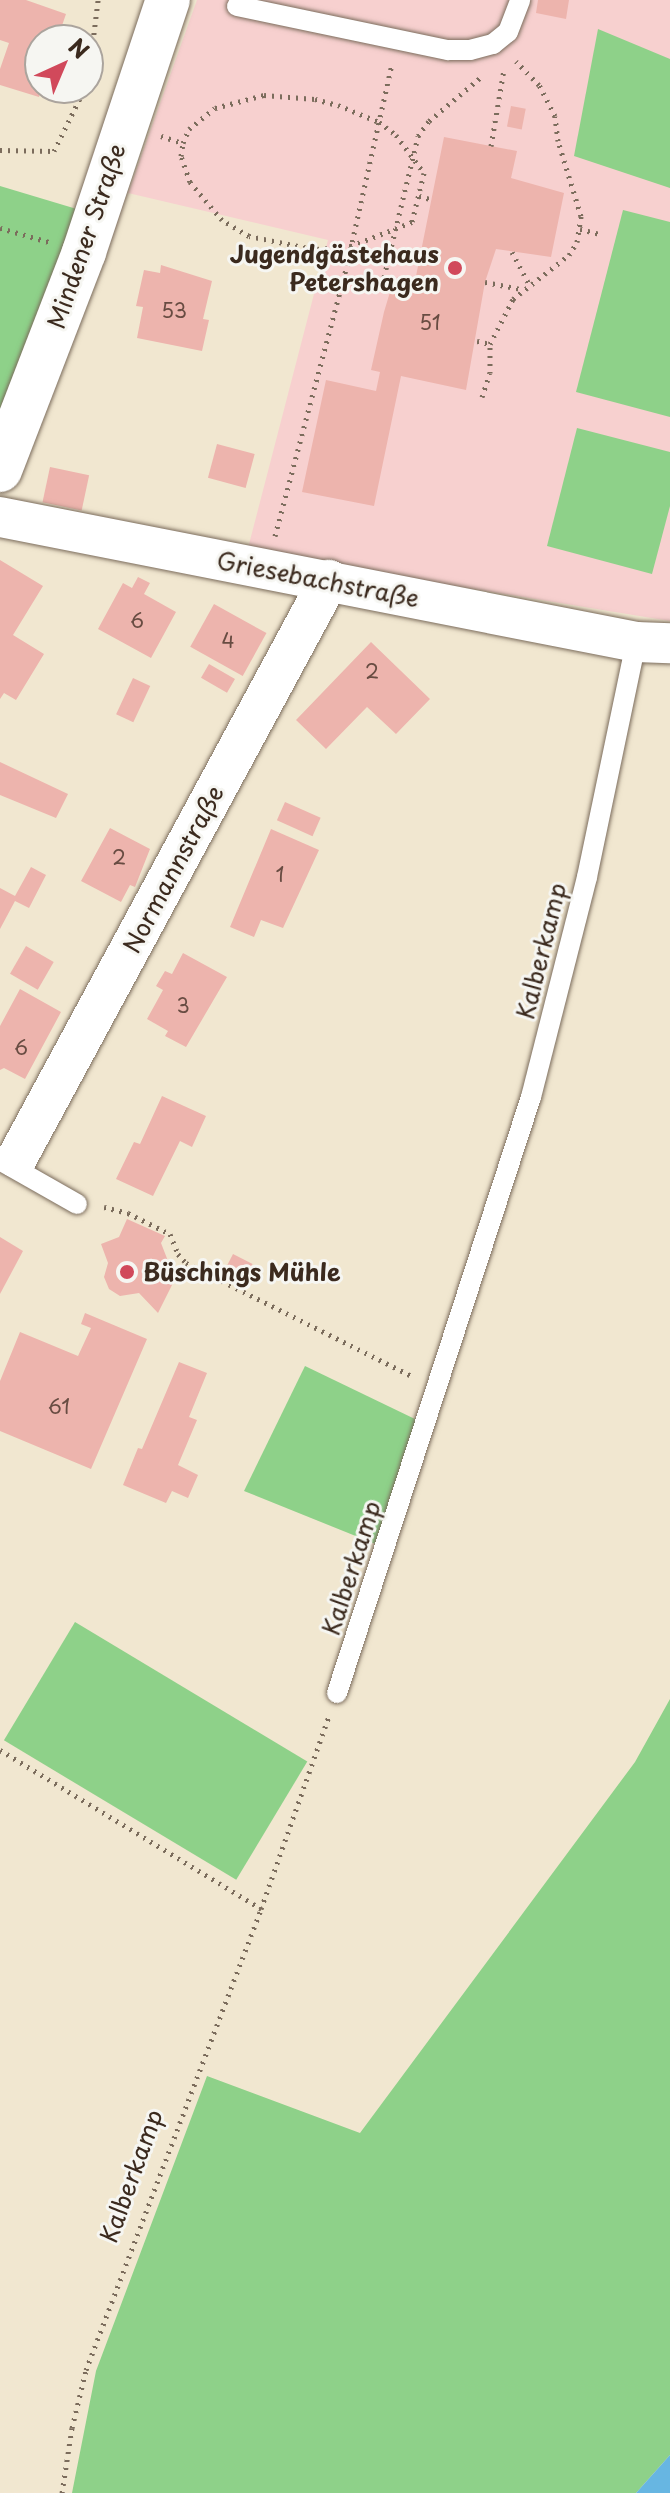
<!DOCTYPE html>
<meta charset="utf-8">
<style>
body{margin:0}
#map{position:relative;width:670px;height:2493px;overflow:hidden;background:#f1e7d0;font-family:"Playpen Sans",sans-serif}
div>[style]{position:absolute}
.built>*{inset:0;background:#f7d0cf}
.green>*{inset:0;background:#8ed189;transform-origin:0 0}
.water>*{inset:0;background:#67b6e2}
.building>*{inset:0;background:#edb4ad;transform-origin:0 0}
.path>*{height:5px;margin-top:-2.5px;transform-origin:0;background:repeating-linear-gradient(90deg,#7b6c5c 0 2px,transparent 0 8px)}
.roads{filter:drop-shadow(0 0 2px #7b6c5c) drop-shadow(0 0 2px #7b6c5c)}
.service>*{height:20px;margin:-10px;padding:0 10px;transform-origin:10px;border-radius:10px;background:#fff}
.minor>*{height:40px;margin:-20px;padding:0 20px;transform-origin:20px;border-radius:20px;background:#fff}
.tertiary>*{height:44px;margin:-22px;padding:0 22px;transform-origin:22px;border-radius:22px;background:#fff}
.dots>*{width:22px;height:22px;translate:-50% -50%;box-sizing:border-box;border:4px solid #f6f6f2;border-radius:50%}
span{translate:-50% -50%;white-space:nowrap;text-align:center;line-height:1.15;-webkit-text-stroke:6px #f6f6f2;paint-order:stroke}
.number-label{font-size:20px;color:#684c42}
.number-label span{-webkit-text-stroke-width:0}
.street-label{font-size:24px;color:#3b2a1e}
.poi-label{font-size:24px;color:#3b2a1e;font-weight:700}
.right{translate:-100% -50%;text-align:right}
.left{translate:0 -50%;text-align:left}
.north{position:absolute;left:24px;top:24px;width:80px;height:80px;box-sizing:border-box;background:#f6f6f2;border:2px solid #aba49d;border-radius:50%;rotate:44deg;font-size:22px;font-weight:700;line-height:32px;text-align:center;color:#3b2a1e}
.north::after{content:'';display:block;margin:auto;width:28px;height:36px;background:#d1495b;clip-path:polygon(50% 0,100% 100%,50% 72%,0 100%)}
</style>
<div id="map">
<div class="built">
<div style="clip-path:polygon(197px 0,670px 0,670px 621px,247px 552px,328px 240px,128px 193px)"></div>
</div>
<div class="green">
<div style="clip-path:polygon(598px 29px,670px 59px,670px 188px,574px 156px)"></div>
<div style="clip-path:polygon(0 186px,80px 210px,0 433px)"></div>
<div style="clip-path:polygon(623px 210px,670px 222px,670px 417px,576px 392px)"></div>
<div style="clip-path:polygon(577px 428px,670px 452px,670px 506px,652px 574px,547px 546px)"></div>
<div style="clip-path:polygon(305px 1366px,417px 1420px,378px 1545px,244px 1491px)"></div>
<div style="left:75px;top:1622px;width:271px;height:138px;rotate:31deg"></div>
<div style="clip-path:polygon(670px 1699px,670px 2455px,636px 2493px,72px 2493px,96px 2371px,207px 2076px,360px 2133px,635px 1762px)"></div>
</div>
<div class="water">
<div style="clip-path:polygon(670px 2455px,670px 2493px,636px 2493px)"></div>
</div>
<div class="building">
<div style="clip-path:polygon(0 0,26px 0,66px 14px,57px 40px,40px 40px,42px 88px,39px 97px,0 85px,0 69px,9px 43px,0 40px)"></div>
<div style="clip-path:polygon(538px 0,569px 0,566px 19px,536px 13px)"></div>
<div style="left:511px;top:106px;width:15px;height:21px;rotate:11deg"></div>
<div style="clip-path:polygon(444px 137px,517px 151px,511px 178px,564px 193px,551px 257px,496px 249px,485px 282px,466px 390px,401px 376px,374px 506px,302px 492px,326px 380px,376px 391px,380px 372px,371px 370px,384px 312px,390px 292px,412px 296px)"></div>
<div style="clip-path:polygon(161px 265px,212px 281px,203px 319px,209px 320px,202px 351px,137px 338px,143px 307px,136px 306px,144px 270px,160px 273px)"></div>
<div style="left:217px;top:444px;width:39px;height:35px;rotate:15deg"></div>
<div style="left:50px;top:467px;width:40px;height:36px;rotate:12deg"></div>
<div style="clip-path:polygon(0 560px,43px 586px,13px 635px,44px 654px,16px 700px,4px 693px,0 699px)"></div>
<div style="clip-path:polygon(138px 577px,150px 583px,144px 594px,176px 612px,151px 658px,98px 629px,123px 583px,132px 588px)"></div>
<div style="left:214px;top:604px;width:60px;height:49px;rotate:29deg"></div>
<div style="clip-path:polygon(371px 642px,430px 699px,396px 734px,367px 707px,326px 749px,296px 720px)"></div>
<div style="left:209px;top:664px;width:30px;height:16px;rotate:30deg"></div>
<div style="left:133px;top:678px;width:19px;height:40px;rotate:25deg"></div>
<div style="clip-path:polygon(0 762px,68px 794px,56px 818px,0 795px)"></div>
<div style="left:285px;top:802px;width:39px;height:20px;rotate:24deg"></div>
<div style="clip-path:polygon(110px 828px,150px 849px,135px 887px,130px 885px,121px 902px,81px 881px)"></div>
<div style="clip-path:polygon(271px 829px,319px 850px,283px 928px,261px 920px,254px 937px,230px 927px)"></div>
<div style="clip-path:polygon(31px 867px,46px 875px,29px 908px,15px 901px,0 929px,0 888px,15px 896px)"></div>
<div style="left:26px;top:946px;width:32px;height:32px;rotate:30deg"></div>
<div style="clip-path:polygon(183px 953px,227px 977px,186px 1047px,165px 1036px,168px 1031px,147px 1019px,163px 990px,156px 986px,165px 971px,172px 974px)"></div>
<div style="clip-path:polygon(20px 989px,61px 1012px,25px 1079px,4px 1068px,0 1070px,0 1026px)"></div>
<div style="clip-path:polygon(162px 1096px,206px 1116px,192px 1147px,180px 1141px,153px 1196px,116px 1179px,134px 1142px,140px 1144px)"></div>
<div style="clip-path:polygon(127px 1219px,165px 1236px,161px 1243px,175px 1279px,158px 1313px,139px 1293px,120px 1296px,109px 1289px,104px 1277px,108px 1263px,101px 1244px,119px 1237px)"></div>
<div style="clip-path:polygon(0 1237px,23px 1251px,0 1294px)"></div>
<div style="left:233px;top:1254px;width:22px;height:13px;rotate:27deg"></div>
<div style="clip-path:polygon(85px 1313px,147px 1339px,91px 1469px,0 1431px,0 1381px,20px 1332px,78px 1356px,91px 1328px,81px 1324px)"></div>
<div style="clip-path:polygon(179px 1362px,207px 1373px,189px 1417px,197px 1420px,178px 1465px,198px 1475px,188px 1498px,172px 1491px,166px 1503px,123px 1485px,138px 1448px,142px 1449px)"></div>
</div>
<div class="path">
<div style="left:88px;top:82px;width:83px;rotate:-83deg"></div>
<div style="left:264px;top:95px;width:51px;rotate:4.5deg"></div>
<div style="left:315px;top:99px;width:24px;rotate:15deg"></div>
<div style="left:338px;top:105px;width:44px;rotate:22.5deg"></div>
<div style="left:379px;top:122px;width:21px;rotate:37deg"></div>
<div style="left:396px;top:135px;width:47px;rotate:53.6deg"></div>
<div style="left:424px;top:173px;width:50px;rotate:103.8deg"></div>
<div style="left:412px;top:222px;width:66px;rotate:158.5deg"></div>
<div style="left:351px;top:246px;width:38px;rotate:175deg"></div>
<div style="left:313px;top:249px;width:65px;rotate:-168.5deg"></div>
<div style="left:249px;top:236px;width:31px;rotate:-149deg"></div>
<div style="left:222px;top:220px;width:50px;rotate:-130.1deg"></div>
<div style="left:190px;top:182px;width:28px;rotate:-109deg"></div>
<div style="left:181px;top:156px;width:13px;rotate:-81deg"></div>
<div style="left:183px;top:143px;width:15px;rotate:-67deg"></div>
<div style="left:189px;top:129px;width:33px;rotate:-39deg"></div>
<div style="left:215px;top:108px;width:51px;rotate:-14.9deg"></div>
<div style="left:161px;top:136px;width:23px;rotate:18deg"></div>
<div style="left:491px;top:146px;width:78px;rotate:-80.4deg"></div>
<div style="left:0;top:150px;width:54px;rotate:1.1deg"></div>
<div style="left:54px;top:151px;width:70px;rotate:-63.8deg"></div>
<div style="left:419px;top:196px;width:11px;rotate:15deg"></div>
<div style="left:0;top:228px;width:51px;rotate:15.9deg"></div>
<div style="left:580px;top:229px;width:21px;rotate:14deg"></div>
<div style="left:512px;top:252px;width:36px;rotate:62deg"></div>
<div style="left:485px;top:282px;width:36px;rotate:11deg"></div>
<div style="left:414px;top:283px;width:31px;rotate:-169deg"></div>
<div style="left:384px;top:277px;width:145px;rotate:-76.4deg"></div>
<div style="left:418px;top:136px;width:19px;rotate:-54deg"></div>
<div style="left:429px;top:121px;width:68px;rotate:-40.2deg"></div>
<div style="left:477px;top:341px;width:13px;rotate:13deg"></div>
<div style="left:482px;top:397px;width:25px;rotate:-72deg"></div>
<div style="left:490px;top:373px;width:29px;rotate:-90deg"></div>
<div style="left:490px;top:344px;width:51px;rotate:-62.9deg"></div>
<div style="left:513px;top:299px;width:71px;rotate:-38.2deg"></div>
<div style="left:569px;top:255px;width:15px;rotate:-58deg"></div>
<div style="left:577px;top:242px;width:26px;rotate:-81deg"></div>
<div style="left:581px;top:216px;width:78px;rotate:-107deg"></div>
<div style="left:558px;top:141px;width:25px;rotate:-97deg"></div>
<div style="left:555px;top:116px;width:35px;rotate:-117deg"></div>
<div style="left:539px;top:85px;width:33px;rotate:-134deg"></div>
<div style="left:275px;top:536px;width:280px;rotate:-75.1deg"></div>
<div style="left:347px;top:265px;width:206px;rotate:-77.4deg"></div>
<div style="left:104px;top:1207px;width:25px;rotate:14deg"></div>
<div style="left:128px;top:1213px;width:47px;rotate:26.6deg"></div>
<div style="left:170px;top:1234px;width:22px;rotate:68deg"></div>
<div style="left:178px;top:1254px;width:12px;rotate:48deg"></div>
<div style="left:186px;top:1263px;width:253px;rotate:26.6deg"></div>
<div style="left:0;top:1750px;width:306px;rotate:31.3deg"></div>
<div style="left:62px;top:2493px;width:66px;rotate:-81.3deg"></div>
<div style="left:72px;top:2428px;width:60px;rotate:-76.4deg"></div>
<div style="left:86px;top:2370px;width:493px;rotate:-69.2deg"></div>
<div style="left:261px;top:1909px;width:205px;rotate:-70.6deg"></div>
</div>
<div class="roads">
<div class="service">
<div style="left:237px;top:6px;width:216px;rotate:11.8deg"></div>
<div style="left:448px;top:50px;width:22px"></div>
<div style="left:470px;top:50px;width:24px;rotate:-15deg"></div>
<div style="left:493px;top:44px;width:19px;rotate:-39deg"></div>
<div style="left:508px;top:32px;width:34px;rotate:-69deg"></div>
<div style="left:3px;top:1162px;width:85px;rotate:29.6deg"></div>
<div style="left:337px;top:1693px;width:627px;rotate:-71.97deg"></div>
<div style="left:531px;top:1097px;width:227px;rotate:-75.7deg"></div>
<div style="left:587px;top:877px;width:240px;rotate:-78.2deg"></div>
</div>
<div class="minor">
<div style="left:0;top:517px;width:648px;rotate:11.12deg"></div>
<div style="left:636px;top:642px;width:34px;rotate:2deg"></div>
<div style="left:17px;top:1158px;width:657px;rotate:-61.64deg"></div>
</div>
<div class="tertiary">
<div style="left:0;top:470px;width:234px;rotate:-68.9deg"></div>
<div style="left:84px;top:252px;width:266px;rotate:-71.6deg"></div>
</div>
</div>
<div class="dots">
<div style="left:455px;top:268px;background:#d1495b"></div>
<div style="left:127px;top:1272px;background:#d1495b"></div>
</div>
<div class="number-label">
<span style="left:174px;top:310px">53</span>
<span style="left:430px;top:322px">51</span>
<span style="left:137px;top:620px">6</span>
<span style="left:228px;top:640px">4</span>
<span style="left:372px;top:671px">2</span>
<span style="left:119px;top:857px">2</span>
<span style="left:280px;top:874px">1</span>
<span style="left:183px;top:1005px">3</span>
<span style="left:21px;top:1047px">6</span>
<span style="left:59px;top:1406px">61</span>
</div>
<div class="street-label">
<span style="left:86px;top:236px;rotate:-71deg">Mindener Straße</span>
<span style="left:318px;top:579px;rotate:11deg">Griesebachstraße</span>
<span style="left:173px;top:869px;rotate:-62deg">Normannstraße</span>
<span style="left:541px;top:951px;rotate:-76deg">Kalberkamp</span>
<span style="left:351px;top:1568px;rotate:-72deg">Kalberkamp</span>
<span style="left:131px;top:2176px;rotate:-70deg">Kalberkamp</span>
</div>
<div class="poi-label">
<span class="right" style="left:439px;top:268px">Jugendgästehaus<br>Petershagen</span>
<span class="left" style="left:143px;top:1272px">Büschings Mühle</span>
</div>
<div class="north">N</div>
</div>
